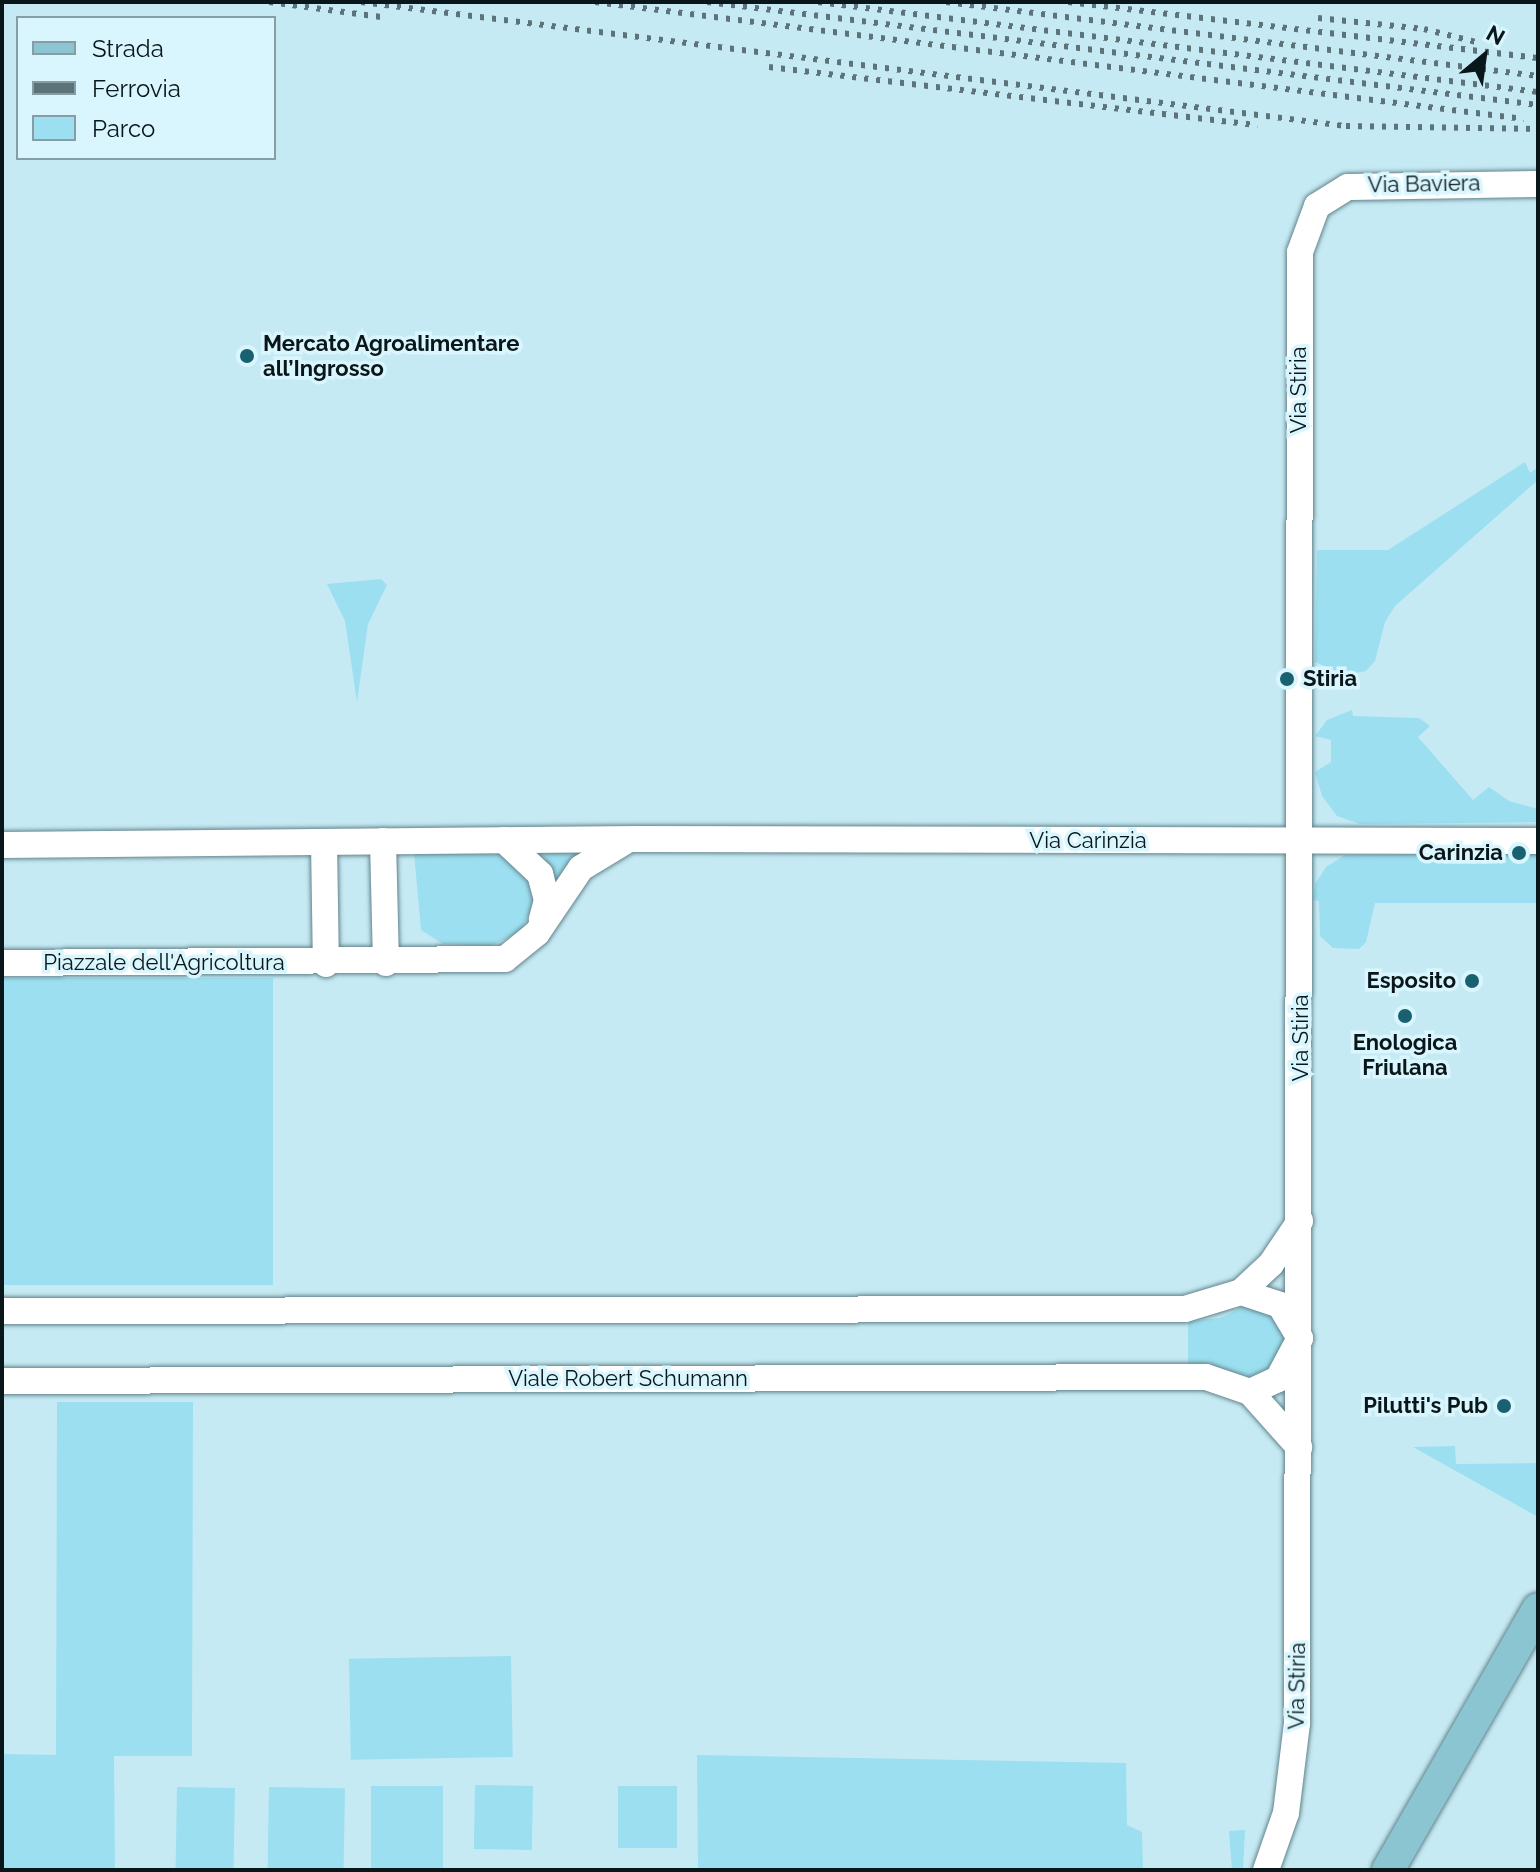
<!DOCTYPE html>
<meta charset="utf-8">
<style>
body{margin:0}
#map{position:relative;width:1540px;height:1872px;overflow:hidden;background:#c6eaf4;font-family:Raleway,sans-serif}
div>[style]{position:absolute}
.green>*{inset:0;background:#9cdff0;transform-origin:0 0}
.roads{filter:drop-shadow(0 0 2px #63848c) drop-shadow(0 0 2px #63848c)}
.minor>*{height:26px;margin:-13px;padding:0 13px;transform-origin:13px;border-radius:13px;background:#fff}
.major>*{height:32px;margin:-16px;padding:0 16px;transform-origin:16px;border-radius:16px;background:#8cc5d2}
.rail>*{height:6px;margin-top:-3px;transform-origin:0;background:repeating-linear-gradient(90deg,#5c7379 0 4px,transparent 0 12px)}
.dots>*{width:22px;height:22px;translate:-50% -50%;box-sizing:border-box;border:4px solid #d9f6fe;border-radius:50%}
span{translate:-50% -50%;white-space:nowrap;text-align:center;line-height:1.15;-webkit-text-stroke:7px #d9f6fe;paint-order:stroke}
.street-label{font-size:22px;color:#0a171a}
.poi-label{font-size:22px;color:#0a171a;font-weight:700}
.left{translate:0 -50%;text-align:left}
.right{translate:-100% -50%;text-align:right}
.frame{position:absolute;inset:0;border:4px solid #0a171a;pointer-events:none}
.legend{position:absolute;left:16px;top:16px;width:260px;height:144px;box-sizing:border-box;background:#d9f6fe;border:2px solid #869da3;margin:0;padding:10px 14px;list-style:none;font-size:24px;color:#0a171a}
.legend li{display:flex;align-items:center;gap:16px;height:40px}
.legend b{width:40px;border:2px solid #869da3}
.north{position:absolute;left:1444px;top:16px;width:80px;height:80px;-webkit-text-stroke:6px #d9f6fe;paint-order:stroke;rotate:29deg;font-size:22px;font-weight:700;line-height:32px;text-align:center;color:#0a171a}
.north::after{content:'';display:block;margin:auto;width:28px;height:36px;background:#0a171a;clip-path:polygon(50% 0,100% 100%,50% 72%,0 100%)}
</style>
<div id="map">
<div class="green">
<div style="clip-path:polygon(1525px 462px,1530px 473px,1538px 467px,1538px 480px,1395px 606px,1385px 622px,1375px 661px,1366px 671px,1345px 675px,1315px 662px,1317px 550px,1388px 550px)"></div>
<div style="clip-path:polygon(381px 579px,387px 585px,368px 624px,357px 702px,345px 621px,327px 584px)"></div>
<div style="clip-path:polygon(1352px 710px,1353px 716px,1419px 718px,1430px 726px,1418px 737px,1473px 800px,1489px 787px,1509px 801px,1538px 809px,1538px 822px,1360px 824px,1337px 816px,1322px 796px,1315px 772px,1331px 762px,1331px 740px,1315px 736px,1327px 720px)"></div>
<div style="clip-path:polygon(539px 848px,580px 850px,557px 881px)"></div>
<div style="clip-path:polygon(498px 852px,527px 871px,535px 900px,521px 931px,491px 946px,443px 944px,421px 930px,414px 853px)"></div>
<div style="clip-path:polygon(1538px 853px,1538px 903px,1375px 903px,1366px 942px,1359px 949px,1333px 948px,1320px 936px,1319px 901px,1313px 900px,1315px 884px,1326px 867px,1345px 855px)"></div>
<div style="left:2px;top:978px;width:271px;height:307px"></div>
<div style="clip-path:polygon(1245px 1306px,1268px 1310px,1288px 1340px,1273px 1370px,1252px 1379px,1188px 1367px,1188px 1321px,1220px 1318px)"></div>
<div style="clip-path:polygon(57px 1402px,193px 1402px,192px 1756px,114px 1756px,115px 1870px,2px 1870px,2px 1754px,56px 1755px)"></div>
<div style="clip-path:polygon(1455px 1446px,1456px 1464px,1538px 1463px,1538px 1517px,1413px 1447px)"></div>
<div style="left:511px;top:1656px;width:101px;height:162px;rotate:89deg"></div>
<div style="clip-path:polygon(697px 1755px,1126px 1763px,1127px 1825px,1142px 1832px,1143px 1870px,698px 1870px)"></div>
<div style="left:475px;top:1785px;width:58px;height:64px;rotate:1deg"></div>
<div style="left:371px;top:1786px;width:72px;height:84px"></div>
<div style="left:618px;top:1786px;width:59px;height:62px"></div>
<div style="left:177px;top:1787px;width:58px;height:83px;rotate:1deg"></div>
<div style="left:269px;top:1787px;width:76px;height:83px;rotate:1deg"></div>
<div style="clip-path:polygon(1245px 1830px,1243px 1870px,1232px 1870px,1229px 1831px)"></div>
</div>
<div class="roads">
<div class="minor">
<div style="left:504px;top:840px;width:50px;rotate:43.4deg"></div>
<div style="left:540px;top:874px;width:27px;rotate:75deg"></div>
<div style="left:547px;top:900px;width:20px;rotate:105deg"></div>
<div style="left:383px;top:841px;width:122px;rotate:88.6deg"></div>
<div style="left:324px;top:842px;width:122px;rotate:89.1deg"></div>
<div style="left:2px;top:845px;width:636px;rotate:-0.54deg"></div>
<div style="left:638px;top:839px;width:900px;rotate:0.13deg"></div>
<div style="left:2px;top:963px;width:503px;rotate:-0.46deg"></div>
<div style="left:505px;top:959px;width:41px;rotate:-39.1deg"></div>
<div style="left:537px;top:933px;width:78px;rotate:-55.9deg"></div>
<div style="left:581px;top:868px;width:52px;rotate:-31deg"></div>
<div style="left:1241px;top:1292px;width:41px;rotate:18.4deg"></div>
<div style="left:1280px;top:1305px;width:39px;rotate:59deg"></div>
<div style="left:1300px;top:1338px;width:47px;rotate:118.2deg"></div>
<div style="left:1278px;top:1379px;width:31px;rotate:155deg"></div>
<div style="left:2px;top:1311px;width:1183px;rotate:-0.1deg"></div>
<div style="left:1185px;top:1309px;width:59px;rotate:-16.9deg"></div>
<div style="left:1241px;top:1292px;width:41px;rotate:-43deg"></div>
<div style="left:1271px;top:1264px;width:52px;rotate:-56deg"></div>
<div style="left:2px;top:1381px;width:1204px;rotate:-0.19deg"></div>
<div style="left:1206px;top:1377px;width:46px;rotate:18.8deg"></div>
<div style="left:1250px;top:1392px;width:74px;rotate:48.3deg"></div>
<div style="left:1266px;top:1870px;width:60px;rotate:-70.7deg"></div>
<div style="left:1286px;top:1813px;width:91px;rotate:-83deg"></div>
<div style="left:1297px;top:1723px;width:1471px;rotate:-89.88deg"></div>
<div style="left:1300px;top:252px;width:49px;rotate:-69.7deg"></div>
<div style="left:1317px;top:206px;width:36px;rotate:-32deg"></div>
<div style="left:1348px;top:187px;width:190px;rotate:-0.9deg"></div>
</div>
<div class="major">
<div style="left:1388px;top:1870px;width:301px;rotate:-60.1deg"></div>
</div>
</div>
<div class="rail">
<div style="left:269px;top:2px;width:113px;rotate:7.6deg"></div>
<div style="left:361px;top:2px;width:993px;rotate:7.18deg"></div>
<div style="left:1346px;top:126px;width:192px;rotate:0.9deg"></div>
<div style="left:595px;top:2px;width:936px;rotate:7.18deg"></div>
<div style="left:707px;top:2px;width:837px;rotate:7.07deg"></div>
<div style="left:818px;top:2px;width:726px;rotate:7.13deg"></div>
<div style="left:946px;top:2px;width:597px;rotate:7.13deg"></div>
<div style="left:1068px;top:2px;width:473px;rotate:6.8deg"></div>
<div style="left:1318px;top:18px;width:107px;rotate:5.9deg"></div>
<div style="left:1424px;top:29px;width:54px;rotate:14deg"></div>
<div style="left:769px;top:67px;width:492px;rotate:6.8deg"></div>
</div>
<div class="dots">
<div style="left:247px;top:356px;background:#196171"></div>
<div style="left:1287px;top:679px;background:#196171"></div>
<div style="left:1519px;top:853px;background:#196171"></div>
<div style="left:1472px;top:981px;background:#196171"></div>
<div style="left:1405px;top:1016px;background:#196171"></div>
<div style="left:1504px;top:1406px;background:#196171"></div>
</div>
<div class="street-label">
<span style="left:1424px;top:184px;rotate:-1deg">Via Baviera</span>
<span style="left:1299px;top:390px;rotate:-90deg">Via Stiria</span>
<span style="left:1088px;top:841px">Via Carinzia</span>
<span style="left:164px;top:963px">Piazzale dell'Agricoltura</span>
<span style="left:1301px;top:1038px;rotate:-90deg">Via Stiria</span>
<span style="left:628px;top:1379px">Viale Robert Schumann</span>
<span style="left:1297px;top:1686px;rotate:-89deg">Via Stiria</span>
</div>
<div class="poi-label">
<span class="left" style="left:263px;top:356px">Mercato Agroalimentare<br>all’Ingrosso</span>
<span class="left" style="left:1303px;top:679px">Stiria</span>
<span class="right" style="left:1503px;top:853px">Carinzia</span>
<span class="right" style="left:1456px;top:981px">Esposito</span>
<span style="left:1405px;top:1055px">Enologica<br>Friulana</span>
<span class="right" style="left:1488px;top:1406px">Pilutti's Pub</span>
</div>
<div class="frame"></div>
<ul class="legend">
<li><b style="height:10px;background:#8cc5d2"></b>Strada</li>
<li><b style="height:10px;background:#5c7379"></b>Ferrovia</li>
<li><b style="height:22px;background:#9cdff0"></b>Parco</li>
</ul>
<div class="north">N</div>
</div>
